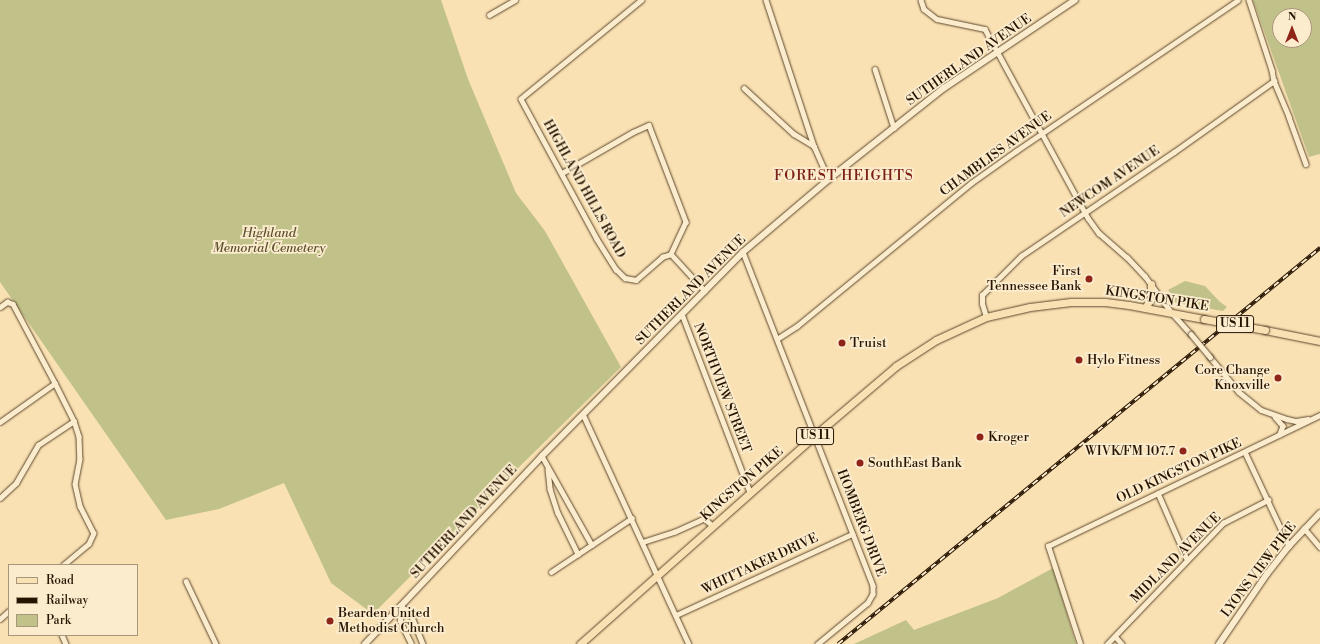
<!DOCTYPE html>
<style>
body{margin:0}
#map{position:relative;width:1320px;height:644px;overflow:hidden;background:#fae1b3;font-family:"Libre Bodoni",serif}
div>[style]{position:absolute}
.green>*{inset:0;background:#c1c28a}
.roads{filter:drop-shadow(0 0 1px #5c472d) drop-shadow(0 0 1px #5c472d)}
.minor>*{height:4.5px;margin:-2.25px;padding:0 2.25px;transform-origin:2.25px;border-radius:2.25px;background:#fcecce}
.tertiary>*{height:6px;margin:-3px;padding:0 3px;transform-origin:3px;border-radius:3px;background:#fcecce}
.primary>*{height:7px;margin:-3.5px;padding:0 3.5px;transform-origin:3.5px;border-radius:3.5px;background:#fae1b3}
.rail>*{height:3.5px;margin-top:-1.75px;transform-origin:0;background:repeating-linear-gradient(90deg,#fcecce 0 6px,#271400 0 12px);box-sizing:border-box;border-block:1px solid #271400}
.bridges{filter:drop-shadow(0 0 1px #5c472d) drop-shadow(0 0 1px #5c472d)}
.minor-bridge>*{height:4.5px;margin:-2.25px;padding:0 2.25px;transform-origin:2.25px;border-radius:2.25px;background:#fcecce}
.primary-bridge>*{height:7px;margin:-3.5px;padding:0 3.5px;transform-origin:3.5px;border-radius:3.5px;background:#fae1b3}
.dots>*{width:11px;height:11px;translate:-50% -50%;box-sizing:border-box;border:2px solid #fcecce;border-radius:50%}
span{translate:-50% -50%;white-space:nowrap;text-align:center;line-height:1.15;-webkit-text-stroke:3.5px #fcecce;paint-order:stroke}
.shield-label span{padding:1px 3px;background:#fcecce;border:1px solid;border-radius:3px;-webkit-text-stroke-width:0}
.shield-label{font-size:12px;color:#271400;font-weight:700}
.street-label{font-size:13px;color:#271400}
.park-label{font-size:13px;color:#5d5130;font-style:italic}
.poi-label{font-size:13px;color:#271400}
.right{translate:-100% -50%;text-align:right}
.left{translate:0 -50%;text-align:left}
.neighbourhood-label{font-size:14px;color:#7a1f14;letter-spacing:1px}
.legend{position:absolute;left:8px;top:564px;width:130px;height:72px;box-sizing:border-box;background:#fcecce;border:1px solid #a7967c;margin:0;padding:5px 7px;list-style:none;font-size:12px;color:#271400}
.legend li{display:flex;align-items:center;gap:8px;height:20px}
.legend b{width:20px;border:1px solid #a7967c}
.north{position:absolute;left:1272px;top:8px;width:40px;height:40px;box-sizing:border-box;background:#fcecce;border:1px solid #a7967c;border-radius:50%;rotate:0deg;font-size:11px;font-weight:700;line-height:16px;text-align:center;color:#271400}
.north::after{content:'';display:block;margin:auto;width:14px;height:18px;background:#8f2418;clip-path:polygon(50% 0,100% 100%,50% 72%,0 100%)}
</style>
<div id="map">
<div class="green">
<div style="clip-path:polygon(0 0,441px 0,468px 79px,516px 193px,545px 231px,621px 367px,512px 474px,373px 614px,331px 583px,284px 483px,219px 509px,166px 520px,0 282px)"></div>
<div style="clip-path:polygon(evenodd,1253px 0,1320px 0,1320px 154px,1309px 157px,1253px 0,1280px 16px,1304px 16px,1304px 40px,1280px 40px,1280px 16px)"></div>
<div style="clip-path:polygon(1185px 281px,1205px 286px,1219px 301px,1227px 307px,1223px 311px,1176px 303px,1172px 299px,1174px 297px,1168px 290px)"></div>
<div style="clip-path:polygon(1053px 568px,1076px 644px,854px 644px,906px 620px,914px 630px,998px 598px)"></div>
</div>
<div class="roads">
<div class="minor">
<div style="left:642px;top:0;width:156px;rotate:140.7deg"></div>
<div style="left:521px;top:99px;width:159px;rotate:61.5deg"></div>
<div style="left:597px;top:239px;width:36px;rotate:58deg"></div>
<div style="left:616px;top:269px;width:13px;rotate:45deg"></div>
<div style="left:625px;top:278px;width:11px;rotate:10deg"></div>
<div style="left:636px;top:280px;width:35px;rotate:-41deg"></div>
<div style="left:662px;top:257px;width:9px;rotate:-18deg"></div>
<div style="left:766px;top:0;width:154px;rotate:71.8deg"></div>
<div style="left:814px;top:146px;width:36px;rotate:66deg"></div>
<div style="left:921px;top:0;width:9px;rotate:72deg"></div>
<div style="left:924px;top:9px;width:16px;rotate:38deg"></div>
<div style="left:937px;top:19px;width:49px;rotate:11.8deg"></div>
<div style="left:985px;top:29px;width:215px;rotate:61.4deg"></div>
<div style="left:1088px;top:218px;width:19px;rotate:54deg"></div>
<div style="left:1099px;top:233px;width:37px;rotate:41deg"></div>
<div style="left:1127px;top:257px;width:26px;rotate:47deg"></div>
<div style="left:1145px;top:276px;width:46px;rotate:53.9deg"></div>
<div style="left:1172px;top:313px;width:28px;rotate:48deg"></div>
<div style="left:1249px;top:0;width:74px;rotate:71.8deg"></div>
<div style="left:1272px;top:70px;width:11px;rotate:80deg"></div>
<div style="left:1274px;top:81px;width:39px;rotate:67deg"></div>
<div style="left:1289px;top:117px;width:50px;rotate:70.1deg"></div>
<div style="left:489px;top:15px;width:30px;rotate:-30deg"></div>
<div style="left:875px;top:69px;width:62px;rotate:72.1deg"></div>
<div style="left:744px;top:88px;width:68px;rotate:42.6deg"></div>
<div style="left:794px;top:134px;width:23px;rotate:31deg"></div>
<div style="left:562px;top:173px;width:82px;rotate:-30deg"></div>
<div style="left:633px;top:132px;width:17px;rotate:-24deg"></div>
<div style="left:649px;top:125px;width:104px;rotate:69.1deg"></div>
<div style="left:686px;top:222px;width:35px;rotate:115deg"></div>
<div style="left:743px;top:252px;width:358px;rotate:68.7deg"></div>
<div style="left:873px;top:586px;width:8px;rotate:90deg"></div>
<div style="left:873px;top:594px;width:10px;rotate:119deg"></div>
<div style="left:868px;top:603px;width:65px;rotate:140.6deg"></div>
<div style="left:671px;top:254px;width:50px;rotate:47.4deg"></div>
<div style="left:0;top:307px;width:9px;rotate:-36deg"></div>
<div style="left:7px;top:302px;width:6px;rotate:18deg"></div>
<div style="left:13px;top:304px;width:89px;rotate:62deg"></div>
<div style="left:55px;top:383px;width:42px;rotate:63.4deg"></div>
<div style="left:74px;top:421px;width:16px;rotate:72deg"></div>
<div style="left:79px;top:436px;width:23px;rotate:88deg"></div>
<div style="left:80px;top:459px;width:25px;rotate:101deg"></div>
<div style="left:75px;top:484px;width:23px;rotate:77deg"></div>
<div style="left:80px;top:506px;width:30px;rotate:63deg"></div>
<div style="left:94px;top:533px;width:12px;rotate:114deg"></div>
<div style="left:89px;top:544px;width:33px;rotate:140deg"></div>
<div style="left:682px;top:314px;width:191px;rotate:69.1deg"></div>
<div style="left:986px;top:317px;width:14px;rotate:-107deg"></div>
<div style="left:982px;top:304px;width:9px;rotate:-90deg"></div>
<div style="left:982px;top:295px;width:55px;rotate:-45deg"></div>
<div style="left:1021px;top:256px;width:185px;rotate:-34.2deg"></div>
<div style="left:1174px;top:152px;width:123px;rotate:-35.4deg"></div>
<div style="left:777px;top:339px;width:24px;rotate:-33deg"></div>
<div style="left:797px;top:326px;width:225px;rotate:-39.4deg"></div>
<div style="left:971px;top:183px;width:55px;rotate:-35.4deg"></div>
<div style="left:1016px;top:151px;width:268px;rotate:-34.2deg"></div>
<div style="left:1210px;top:357px;width:45px;rotate:50.4deg"></div>
<div style="left:1239px;top:392px;width:28px;rotate:39deg"></div>
<div style="left:1261px;top:410px;width:28px;rotate:19deg"></div>
<div style="left:1287px;top:419px;width:9px;rotate:13deg"></div>
<div style="left:1296px;top:421px;width:12px;rotate:-9deg"></div>
<div style="left:583px;top:414px;width:253px;rotate:65.3deg"></div>
<div style="left:1275px;top:417px;width:12px;rotate:48deg"></div>
<div style="left:1283px;top:426px;width:9px;rotate:111deg"></div>
<div style="left:0;top:422px;width:67px;rotate:-35.3deg"></div>
<div style="left:1245px;top:452px;width:104px;rotate:64.9deg"></div>
<div style="left:542px;top:456px;width:102px;rotate:60.7deg"></div>
<div style="left:548px;top:469px;width:20px;rotate:84deg"></div>
<div style="left:550px;top:489px;width:25px;rotate:72deg"></div>
<div style="left:558px;top:513px;width:46px;rotate:64deg"></div>
<div style="left:1158px;top:493px;width:72px;rotate:66.3deg"></div>
<div style="left:0;top:498px;width:22px;rotate:-43deg"></div>
<div style="left:16px;top:483px;width:44px;rotate:-59.9deg"></div>
<div style="left:38px;top:445px;width:43px;rotate:-33.7deg"></div>
<div style="left:1304px;top:528px;width:25px;rotate:50deg"></div>
<div style="left:643px;top:542px;width:33px;rotate:-18deg"></div>
<div style="left:674px;top:532px;width:30px;rotate:-24deg"></div>
<div style="left:701px;top:520px;width:5px"></div>
<div style="left:706px;top:520px;width:9px;rotate:41deg"></div>
<div style="left:551px;top:572px;width:97px;rotate:-33.7deg"></div>
<div style="left:186px;top:581px;width:70px;rotate:64.5deg"></div>
<div style="left:676px;top:615px;width:194px;rotate:-24.7deg"></div>
<div style="left:0;top:619px;width:12px;rotate:-42deg"></div>
<div style="left:62px;top:635px;width:10px;rotate:66deg"></div>
<div style="left:1115px;top:636px;width:11px;rotate:49deg"></div>
<div style="left:411px;top:644px;width:25px;rotate:-116deg"></div>
<div style="left:400px;top:621px;width:15px;rotate:-90deg"></div>
<div style="left:400px;top:606px;width:12px;rotate:31deg"></div>
<div style="left:410px;top:612px;width:35px;rotate:68deg"></div>
<div style="left:1080px;top:644px;width:103px;rotate:-108.1deg"></div>
<div style="left:1048px;top:546px;width:302px;rotate:-25.7deg"></div>
<div style="left:1107px;top:644px;width:168px;rotate:-46.2deg"></div>
<div style="left:1223px;top:523px;width:51px;rotate:-27.1deg"></div>
</div>
<div class="tertiary">
<div style="left:365px;top:644px;width:258px;rotate:-46.7deg"></div>
<div style="left:542px;top:456px;width:286px;rotate:-45.4deg"></div>
<div style="left:743px;top:252px;width:113px;rotate:-40.3deg"></div>
<div style="left:829px;top:179px;width:147px;rotate:-38.4deg"></div>
<div style="left:944px;top:88px;width:158px;rotate:-33.9deg"></div>
<div style="left:1219px;top:644px;width:85px;rotate:-55.6deg"></div>
<div style="left:1267px;top:574px;width:36px;rotate:-52deg"></div>
<div style="left:1289px;top:546px;width:45px;rotate:-46.8deg"></div>
</div>
<div class="primary">
<div style="left:1145px;top:308px;width:12px;rotate:-59deg"></div>
<div style="left:1151px;top:298px;width:14px;rotate:-90deg"></div>
<div style="left:1265px;top:330px;width:56px;rotate:11.3deg"></div>
<div style="left:580px;top:644px;width:314px;rotate:-41.6deg"></div>
<div style="left:815px;top:435px;width:106px;rotate:-40.4deg"></div>
<div style="left:896px;top:366px;width:48px;rotate:-33deg"></div>
<div style="left:936px;top:340px;width:55px;rotate:-24.7deg"></div>
<div style="left:986px;top:317px;width:45px;rotate:-12.8deg"></div>
<div style="left:1030px;top:307px;width:41px;rotate:-7deg"></div>
<div style="left:1071px;top:302px;width:34px"></div>
<div style="left:1105px;top:302px;width:24px;rotate:7deg"></div>
<div style="left:1129px;top:305px;width:76px;rotate:10.6deg"></div>
</div>
</div>
<div class="rail">
<div style="left:838px;top:644px;width:624px;rotate:-39.41deg"></div>
</div>
<div class="bridges">
<div class="minor-bridge">
<div style="left:1191px;top:334px;width:30px;rotate:50deg"></div>
</div>
<div class="primary-bridge">
<div style="left:1204px;top:319px;width:62px;rotate:10.2deg"></div>
</div>
</div>
<div class="dots">
<div style="left:1089px;top:279px;background:#8f2418"></div>
<div style="left:842px;top:343px;background:#8f2418"></div>
<div style="left:1079px;top:360px;background:#8f2418"></div>
<div style="left:1278px;top:378px;background:#8f2418"></div>
<div style="left:980px;top:437px;background:#8f2418"></div>
<div style="left:1183px;top:451px;background:#8f2418"></div>
<div style="left:860px;top:463px;background:#8f2418"></div>
<div style="left:330px;top:621px;background:#8f2418"></div>
</div>
<div class="shield-label">
<span style="left:1235px;top:324px">US 11</span>
<span style="left:815px;top:436px">US 11</span>
</div>
<div class="street-label">
<span style="left:969px;top:60px;rotate:-35deg">SUTHERLAND AVENUE</span>
<span style="left:996px;top:154px;rotate:-36deg">CHAMBLISS AVENUE</span>
<span style="left:1110px;top:182px;rotate:-34deg">NEWCOM AVENUE</span>
<span style="left:584px;top:189px;rotate:61deg">HIGHLAND HILLS ROAD</span>
<span style="left:691px;top:290px;rotate:-45deg">SUTHERLAND AVENUE</span>
<span style="left:1157px;top:299px;rotate:9deg">KINGSTON PIKE</span>
<span style="left:722px;top:388px;rotate:69deg">NORTHVIEW STREET</span>
<span style="left:1179px;top:471px;rotate:-25deg">OLD KINGSTON PIKE</span>
<span style="left:742px;top:484px;rotate:-41deg">KINGSTON PIKE</span>
<span style="left:464px;top:522px;rotate:-47deg">SUTHERLAND AVENUE</span>
<span style="left:861px;top:523px;rotate:69deg">HOMBERG DRIVE</span>
<span style="left:1176px;top:558px;rotate:-45deg">MIDLAND AVENUE</span>
<span style="left:760px;top:564px;rotate:-25deg">WHITTAKER DRIVE</span>
<span style="left:1259px;top:570px;rotate:-53deg">LYONS VIEW PIKE</span>
</div>
<div class="park-label">
<span style="left:269px;top:241px">Highland<br>Memorial Cemetery</span>
</div>
<div class="poi-label">
<span class="right" style="left:1081px;top:279px">First<br>Tennessee Bank</span>
<span class="left" style="left:850px;top:343px">Truist</span>
<span class="left" style="left:1087px;top:360px">Hylo Fitness</span>
<span class="right" style="left:1270px;top:378px">Core Change<br>Knoxville</span>
<span class="left" style="left:988px;top:437px">Kroger</span>
<span class="right" style="left:1175px;top:451px">WIVK/FM 107.7</span>
<span class="left" style="left:868px;top:463px">SouthEast Bank</span>
<span class="left" style="left:338px;top:621px">Bearden United<br>Methodist Church</span>
</div>
<div class="neighbourhood-label">
<span style="left:844px;top:176px">FOREST HEIGHTS</span>
</div>
<ul class="legend">
<li><b style="height:5px;background:#fae1b3"></b>Road</li>
<li><b style="height:5px;background:#271400"></b>Railway</li>
<li><b style="height:11px;background:#c1c28a"></b>Park</li>
</ul>
<div class="north">N</div>
</div>
